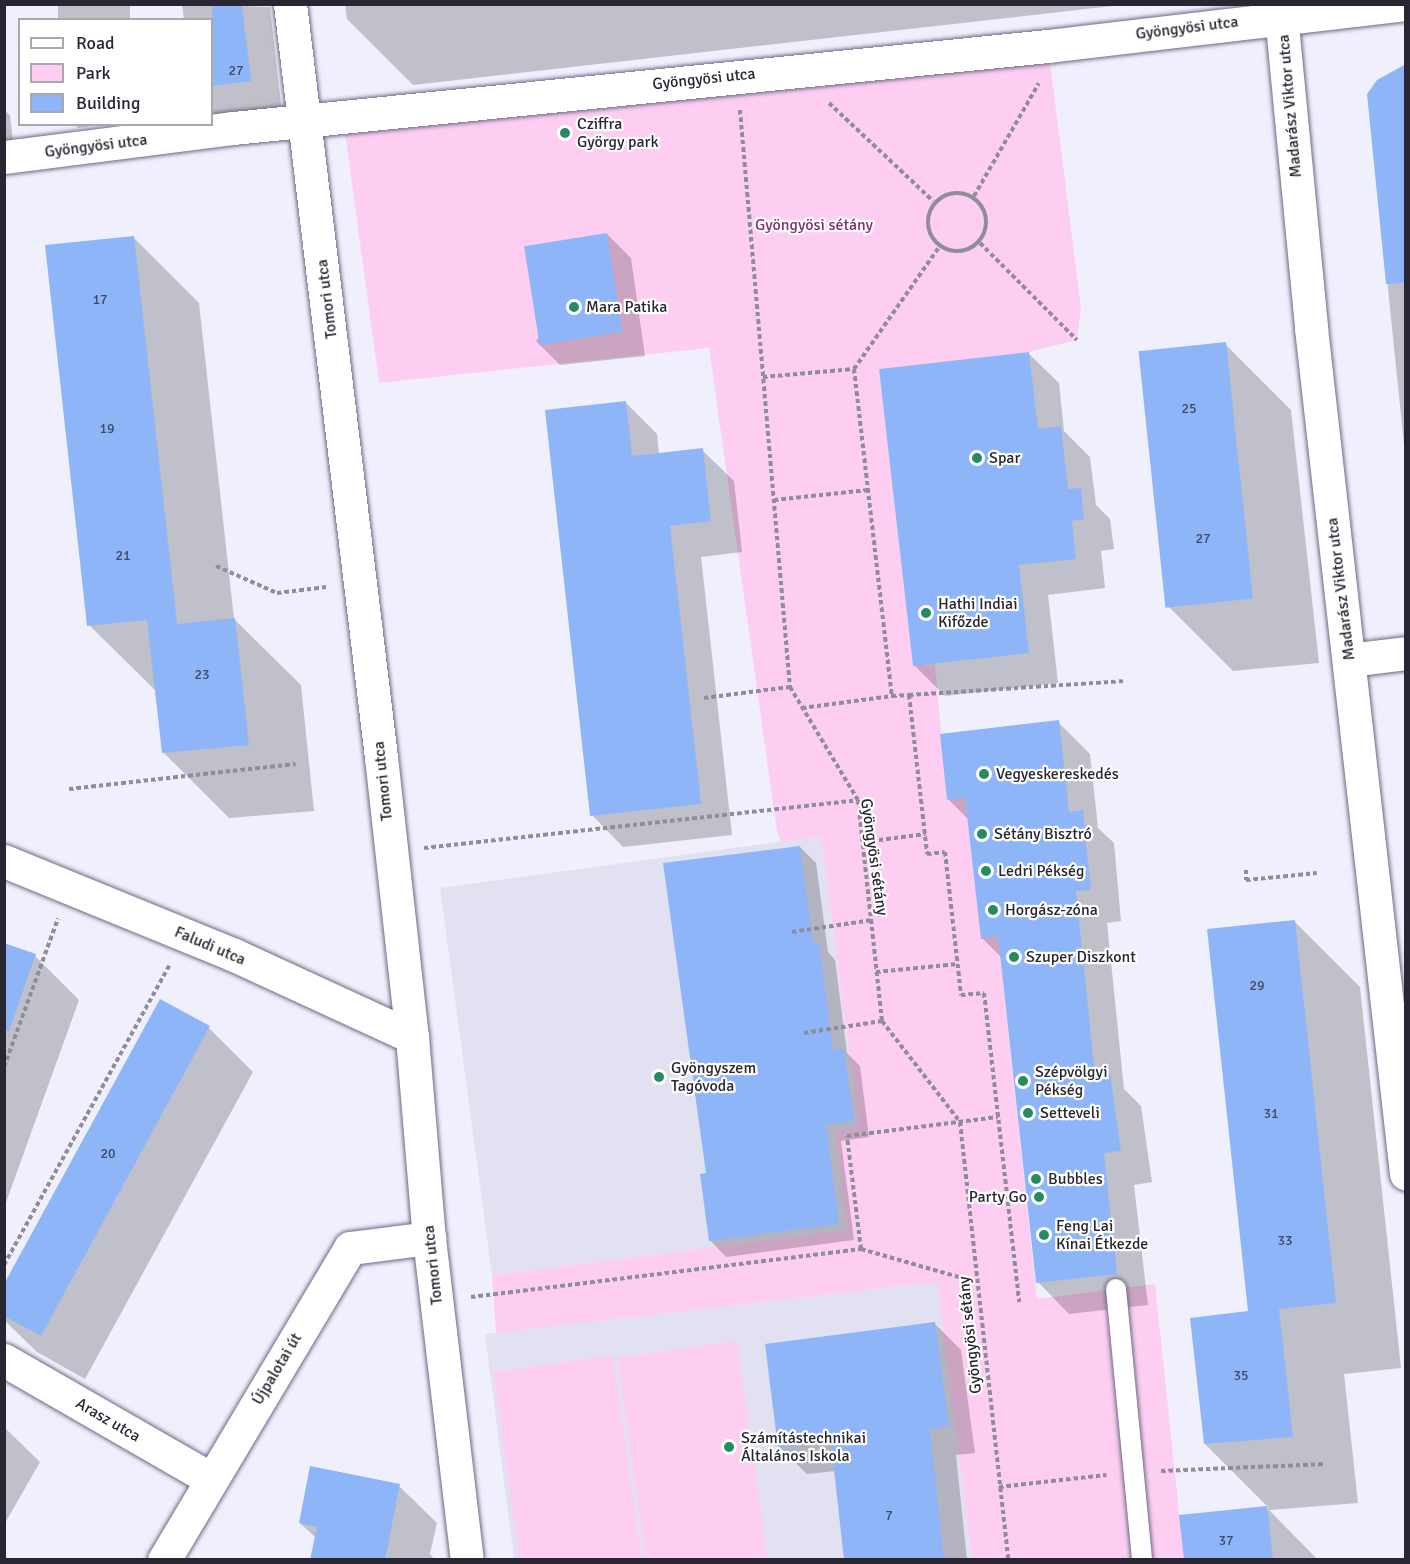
<!DOCTYPE html>
<meta charset="utf-8">
<style>
body{margin:0}
#map{position:relative;width:1410px;height:1564px;overflow:hidden;background:#f0f0fd;font-family:Signika,sans-serif}
div>[style]{position:absolute}
.built>*{inset:0;background:#e1e1f1}
.green>*{inset:0;background:#fecef2;transform-origin:0 0}
.shadow>*{inset:0;background:#0003;transform-origin:0 0}
.building>*{inset:0;background:#8fb5f9;transform-origin:0 0}
.path>*{height:4px;margin-top:-2px;transform-origin:0;background:repeating-linear-gradient(90deg,#8e8e9a 0 4.5px,transparent 0 7.5px)}
.path>.ring{margin:-2px;padding:0;box-sizing:content-box;background:none;border:4px solid #8e8e9a;border-radius:50%}
.roads{filter:drop-shadow(0 0 2px #6b6a86) drop-shadow(0 0 2px #6b6a86)}
.lane>*{height:20px;margin:-10px;padding:0 10px;transform-origin:10px;border-radius:10px;background:#fff}
.street>*{height:33px;margin:-16.5px;padding:0 16.5px;transform-origin:16.5px;border-radius:16.5px;background:#fff}
.dots>*{width:16px;height:16px;translate:-50% -50%;box-sizing:border-box;border:3px solid #fff;border-radius:50%}
span{translate:-50% -50%;white-space:nowrap;text-align:center;line-height:1.15;-webkit-text-stroke:4.5px #fff;paint-order:stroke}
.number-label{font-size:14px;color:#414a64}
.number-label span{-webkit-text-stroke-width:0}
.street-label{font-size:16px;color:#272632}
.poi-label{font-size:16px;color:#272632}
.left{translate:0 -50%;text-align:left}
.right{translate:-100% -50%;text-align:right}
.park-label{font-size:16px;color:#7e2f70}
.frame{position:absolute;inset:0;border:6px solid #272632;pointer-events:none}
.legend{position:absolute;left:18px;top:18px;width:195px;height:108px;box-sizing:border-box;background:#fff;border:2px solid #a9a8ad;margin:0;padding:8px 10px;list-style:none;font-size:18px;color:#272632}
.legend li{display:flex;align-items:center;gap:12px;height:30px}
.legend b{width:30px;border:2px solid #a9a8ad}
</style>
<div id="map">
<div class="built">
<div style="clip-path:polygon(821px 836px,859px 1126px,835px 1130px,848px 1230px,492px 1275px,440px 888px)"></div>
<div style="clip-path:polygon(938px 1282px,972px 1559px,514px 1559px,485px 1334px)"></div>
</div>
<div class="green">
<div style="clip-path:polygon(1048px 46px,1081px 309px,1077px 340px,1029px 352px,879px 369px,913px 666px,935px 664px,947px 800px,965px 798px,981px 938px,998px 936px,1037px 1299px,1155px 1284px,1184px 1559px,972px 1559px,937px 1282px,496px 1333px,492px 1275px,847px 1230px,835px 1130px,859px 1126px,821px 837px,781px 842px,777px 831px,709px 348px,379px 383px,343px 117px)"></div>
<div style="left:737px;top:1341px;width:220px;height:121px;rotate:82deg"></div>
<div style="left:613px;top:1355px;width:206px;height:121px;rotate:82deg"></div>
</div>
<div class="shadow">
<div style="left:58px;top:4px;width:72px;height:16px"></div>
<div style="clip-path:polygon(182px 4px,270px 7px,282px 113px,221px 120px,212px 112px,212px 20px,184px 20px)"></div>
<div style="clip-path:polygon(345px 4px,1130px 4px,413px 85px,347px 19px)"></div>
<div style="clip-path:polygon(1406px 70px,1406px 464px,1368px 94px)"></div>
<div style="clip-path:polygon(4px 110px,10px 115px,13px 142px,4px 143px)"></div>
<div style="clip-path:polygon(74px 124px,108px 124px,78px 128px)"></div>
<div style="clip-path:polygon(607px 234px,631px 258px,645px 356px,560px 365px,536px 341px)"></div>
<div style="clip-path:polygon(133px 237px,199px 303px,234px 619px,301px 685px,314px 811px,229px 818px,163px 752px,156px 691px,89px 625px)"></div>
<div style="clip-path:polygon(1225px 344px,1291px 410px,1319px 663px,1233px 671px,1167px 605px)"></div>
<div style="clip-path:polygon(1028px 353px,1059px 383px,1064px 431px,1090px 457px,1096px 505px,1110px 519px,1114px 549px,1101px 551px,1105px 588px,1048px 595px,1058px 683px,945px 696px,915px 666px)"></div>
<div style="clip-path:polygon(625px 402px,657px 434px,659px 454px,702px 450px,734px 481px,742px 552px,701px 557px,732px 835px,623px 847px,592px 815px)"></div>
<div style="clip-path:polygon(1058px 722px,1090px 754px,1098px 828px,1114px 843px,1121px 921px,1107px 923px,1124px 1089px,1141px 1106px,1152px 1182px,1134px 1185px,1148px 1305px,1069px 1314px,1038px 1282px,1002px 958px,982px 938px,969px 820px,949px 800px)"></div>
<div style="clip-path:polygon(800px 847px,816px 863px,828px 952px,835px 960px,847px 1053px,860px 1066px,869px 1137px,841px 1141px,854px 1240px,726px 1257px,710px 1240px,708px 1174px)"></div>
<div style="clip-path:polygon(1294px 921px,1360px 987px,1401px 1368px,1344px 1374px,1358px 1503px,1269px 1510px,1318px 1560px,1186px 1560px,1181px 1517px,1269px 1508px,1205px 1444px,1250px 1313px)"></div>
<div style="clip-path:polygon(4px 944px,35px 956px,79px 1000px,4px 1208px)"></div>
<div style="clip-path:polygon(209px 1028px,253px 1072px,85px 1379px,37px 1352px,4px 1320px,4px 1287px)"></div>
<div style="clip-path:polygon(935px 1324px,961px 1350px,975px 1453px,956px 1455px,967px 1560px,846px 1560px,836px 1471px,807px 1474px,780px 1448px)"></div>
<div style="clip-path:polygon(4px 1427px,40px 1462px,4px 1525px)"></div>
<div style="clip-path:polygon(399px 1486px,437px 1523px,430px 1554px,435px 1560px,311px 1560px,316px 1538px,300px 1523px)"></div>
</div>
<div class="building">
<div style="clip-path:polygon(212px 4px,242px 4px,251px 81px,212px 86px)"></div>
<div style="clip-path:polygon(1406px 64px,1406px 283px,1386px 284px,1367px 94px,1377px 80px)"></div>
<div style="left:607px;top:233px;width:100px;height:84px;rotate:81deg"></div>
<div style="clip-path:polygon(134px 236px,177px 624px,235px 618px,249px 745px,162px 753px,147px 620px,87px 626px,45px 245px)"></div>
<div style="left:1226px;top:342px;width:258px;height:88px;rotate:84deg"></div>
<div style="clip-path:polygon(1029px 352px,1038px 429px,1061px 426px,1068px 489px,1081px 488px,1084px 519px,1072px 521px,1076px 559px,1019px 565px,1029px 653px,913px 666px,879px 369px)"></div>
<div style="clip-path:polygon(626px 401px,632px 456px,703px 448px,711px 521px,670px 526px,701px 804px,590px 816px,545px 410px)"></div>
<div style="clip-path:polygon(1059px 720px,1069px 812px,1083px 810px,1086px 844px,1091px 890px,1076px 891px,1095px 1075px,1110px 1073px,1121px 1151px,1104px 1153px,1117px 1274px,1036px 1283px,998px 936px,981px 939px,965px 798px,947px 800px,940px 734px)"></div>
<div style="clip-path:polygon(800px 846px,813px 943px,819px 942px,833px 1050px,844px 1049px,854px 1121px,826px 1125px,839px 1224px,709px 1241px,700px 1174px,706px 1173px,663px 863px)"></div>
<div style="clip-path:polygon(1295px 920px,1336px 1303px,1279px 1309px,1293px 1437px,1204px 1444px,1190px 1318px,1248px 1311px,1207px 929px)"></div>
<div style="clip-path:polygon(4px 943px,36px 954px,9px 1031px,4px 1030px)"></div>
<div style="clip-path:polygon(160px 999px,210px 1026px,41px 1336px,4px 1316px,4px 1284px)"></div>
<div style="clip-path:polygon(935px 1322px,949px 1426px,930px 1429px,944px 1560px,844px 1560px,831px 1442px,778px 1448px,765px 1344px)"></div>
<div style="clip-path:polygon(310px 1466px,400px 1484px,385px 1560px,310px 1560px,317px 1527px,299px 1523px)"></div>
<div style="clip-path:polygon(1267px 1506px,1273px 1560px,1184px 1560px,1179px 1515px)"></div>
</div>
<div class="path">
<div style="left:829px;top:103px;width:143px;rotate:43.3deg"></div>
<div style="left:740px;top:110px;width:579px;rotate:85.05deg"></div>
<div style="left:790px;top:687px;width:132px;rotate:59deg"></div>
<div style="left:858px;top:800px;width:222px;rotate:83.8deg"></div>
<div style="left:882px;top:1021px;width:128px;rotate:52.3deg"></div>
<div style="left:960px;top:1122px;width:441px;rotate:83.7deg"></div>
<div class="ring" style="left:928px;top:193px;width:54px;height:54px"></div>
<div style="left:974px;top:196px;width:130px;rotate:-60.1deg"></div>
<div style="left:980px;top:243px;width:137px;rotate:45deg"></div>
<div style="left:854px;top:369px;width:329px;rotate:83.4deg"></div>
<div style="left:892px;top:696px;width:17px;rotate:-3deg"></div>
<div style="left:909px;top:695px;width:160px;rotate:83.5deg"></div>
<div style="left:927px;top:854px;width:18px;rotate:-6deg"></div>
<div style="left:945px;top:852px;width:144px;rotate:83.6deg"></div>
<div style="left:961px;top:995px;width:23px;rotate:-5deg"></div>
<div style="left:984px;top:993px;width:311px;rotate:83.5deg"></div>
<div style="left:854px;top:369px;width:149px;rotate:-55.1deg"></div>
<div style="left:763px;top:377px;width:91px;rotate:-5deg"></div>
<div style="left:774px;top:500px;width:95px;rotate:-6.1deg"></div>
<div style="left:216px;top:566px;width:67px;rotate:23.9deg"></div>
<div style="left:277px;top:593px;width:50px;rotate:-6.8deg"></div>
<div style="left:909px;top:695px;width:215px;rotate:-3.7deg"></div>
<div style="left:704px;top:698px;width:87px;rotate:-7.3deg"></div>
<div style="left:802px;top:708px;width:91px;rotate:-7.6deg"></div>
<div style="left:69px;top:789px;width:228px;rotate:-6.3deg"></div>
<div style="left:864px;top:842px;width:62px;rotate:-7.5deg"></div>
<div style="left:424px;top:848px;width:436px;rotate:-6.3deg"></div>
<div style="left:1246px;top:870px;width:10px;rotate:90deg"></div>
<div style="left:1246px;top:880px;width:71px;rotate:-5.6deg"></div>
<div style="left:792px;top:932px;width:81px;rotate:-8.5deg"></div>
<div style="left:876px;top:972px;width:82px;rotate:-5.6deg"></div>
<div style="left:804px;top:1033px;width:79px;rotate:-8.7deg"></div>
<div style="left:4px;top:1067px;width:158px;rotate:-70deg"></div>
<div style="left:861px;top:1249px;width:114px;rotate:-97.1deg"></div>
<div style="left:847px;top:1136px;width:152px;rotate:-7.2deg"></div>
<div style="left:4px;top:1265px;width:342px;rotate:-61.1deg"></div>
<div style="left:471px;top:1297px;width:393px;rotate:-7deg"></div>
<div style="left:861px;top:1249px;width:120px;rotate:16deg"></div>
<div style="left:1161px;top:1471px;width:165px;rotate:-2.4deg"></div>
<div style="left:999px;top:1487px;width:108px;rotate:-6.4deg"></div>
</div>
<div class="roads">
<div class="lane">
<div style="left:1116px;top:1289px;width:272px;rotate:84.5deg"></div>
</div>
<div class="street">
<div style="left:290px;top:4px;width:758px;rotate:83.11deg"></div>
<div style="left:381px;top:757px;width:282px;rotate:83.7deg"></div>
<div style="left:412px;top:1037px;width:202px;rotate:85.2deg"></div>
<div style="left:429px;top:1238px;width:324px;rotate:83.3deg"></div>
<div style="left:1280px;top:4px;width:325px;rotate:84.5deg"></div>
<div style="left:1311px;top:328px;width:851px;rotate:83.59deg"></div>
<div style="left:4px;top:157px;width:231px;rotate:-7.2deg"></div>
<div style="left:233px;top:128px;width:819px;rotate:-5.75deg"></div>
<div style="left:1048px;top:46px;width:358px;rotate:-6.7deg"></div>
<div style="left:1349px;top:660px;width:57px;rotate:-7deg"></div>
<div style="left:4px;top:861px;width:248px;rotate:22.2deg"></div>
<div style="left:234px;top:955px;width:196px;rotate:24.7deg"></div>
<div style="left:4px;top:1360px;width:239px;rotate:29.9deg"></div>
<div style="left:164px;top:1560px;width:363px;rotate:-59.2deg"></div>
<div style="left:350px;top:1248px;width:80px;rotate:-7.2deg"></div>
</div>
</div>
<div class="dots">
<div style="left:565px;top:133px;background:#258a65"></div>
<div style="left:574px;top:307px;background:#258a65"></div>
<div style="left:977px;top:458px;background:#258a65"></div>
<div style="left:926px;top:613px;background:#258a65"></div>
<div style="left:984px;top:774px;background:#258a65"></div>
<div style="left:982px;top:834px;background:#258a65"></div>
<div style="left:986px;top:871px;background:#258a65"></div>
<div style="left:993px;top:910px;background:#258a65"></div>
<div style="left:1014px;top:957px;background:#258a65"></div>
<div style="left:659px;top:1077px;background:#258a65"></div>
<div style="left:1023px;top:1081px;background:#258a65"></div>
<div style="left:1028px;top:1113px;background:#258a65"></div>
<div style="left:1036px;top:1179px;background:#258a65"></div>
<div style="left:1039px;top:1197px;background:#258a65"></div>
<div style="left:1044px;top:1235px;background:#258a65"></div>
<div style="left:729px;top:1447px;background:#258a65"></div>
</div>
<div class="number-label">
<span style="left:236px;top:71px">27</span>
<span style="left:100px;top:300px">17</span>
<span style="left:1189px;top:409px">25</span>
<span style="left:107px;top:429px">19</span>
<span style="left:1203px;top:539px">27</span>
<span style="left:123px;top:556px">21</span>
<span style="left:202px;top:675px">23</span>
<span style="left:1257px;top:986px">29</span>
<span style="left:1271px;top:1114px">31</span>
<span style="left:108px;top:1154px">20</span>
<span style="left:1285px;top:1241px">33</span>
<span style="left:1241px;top:1376px">35</span>
<span style="left:889px;top:1516px">7</span>
<span style="left:1226px;top:1541px">37</span>
</div>
<div class="street-label">
<span style="left:1187px;top:28px;rotate:-7deg">Gyöngyösi utca</span>
<span style="left:704px;top:79px;rotate:-6deg">Gyöngyösi utca</span>
<span style="left:1290px;top:106px;rotate:-95deg">Madarász Viktor utca</span>
<span style="left:96px;top:146px;rotate:-7deg">Gyöngyösi utca</span>
<span style="left:327px;top:299px;rotate:-97deg">Tomori utca</span>
<span style="left:1341px;top:589px;rotate:-97deg">Madarász Viktor utca</span>
<span style="left:383px;top:781px;rotate:-96deg">Tomori utca</span>
<span style="left:874px;top:857px;rotate:82deg">Gyöngyösi sétány</span>
<span style="left:210px;top:946px;rotate:23deg">Faludi utca</span>
<span style="left:433px;top:1265px;rotate:-96deg">Tomori utca</span>
<span style="left:970px;top:1335px;rotate:-96deg">Gyöngyösi sétány</span>
<span style="left:277px;top:1369px;rotate:-59deg">Újpalotai út</span>
<span style="left:108px;top:1420px;rotate:30deg">Arasz utca</span>
</div>
<div class="poi-label">
<span class="left" style="left:577px;top:133px">Cziffra<br>György park</span>
<span class="left" style="left:586px;top:307px">Mara Patika</span>
<span class="left" style="left:989px;top:458px">Spar</span>
<span class="left" style="left:938px;top:613px">Hathi Indiai<br>Kifőzde</span>
<span class="left" style="left:996px;top:774px">Vegyeskereskedés</span>
<span class="left" style="left:994px;top:834px">Sétány Bisztró</span>
<span class="left" style="left:998px;top:871px">Ledri Pékség</span>
<span class="left" style="left:1005px;top:910px">Horgász-zóna</span>
<span class="left" style="left:1026px;top:957px">Szuper Diszkont</span>
<span class="left" style="left:671px;top:1077px">Gyöngyszem<br>Tagóvoda</span>
<span class="left" style="left:1035px;top:1081px">Szépvölgyi<br>Pékség</span>
<span class="left" style="left:1040px;top:1113px">Setteveli</span>
<span class="left" style="left:1048px;top:1179px">Bubbles</span>
<span class="right" style="left:1027px;top:1197px">Party Go</span>
<span class="left" style="left:1056px;top:1235px">Feng Lai<br>Kínai Étkezde</span>
<span class="left" style="left:741px;top:1447px">Számítástechnikai<br>Általános Iskola</span>
</div>
<div class="park-label">
<span style="left:814px;top:225px">Gyöngyösi sétány</span>
</div>
<div class="frame"></div>
<ul class="legend">
<li><b style="height:8px;background:#fff"></b>Road</li>
<li><b style="height:16px;background:#fecef2"></b>Park</li>
<li><b style="height:16px;background:#8fb5f9"></b>Building</li>
</ul>
</div>
